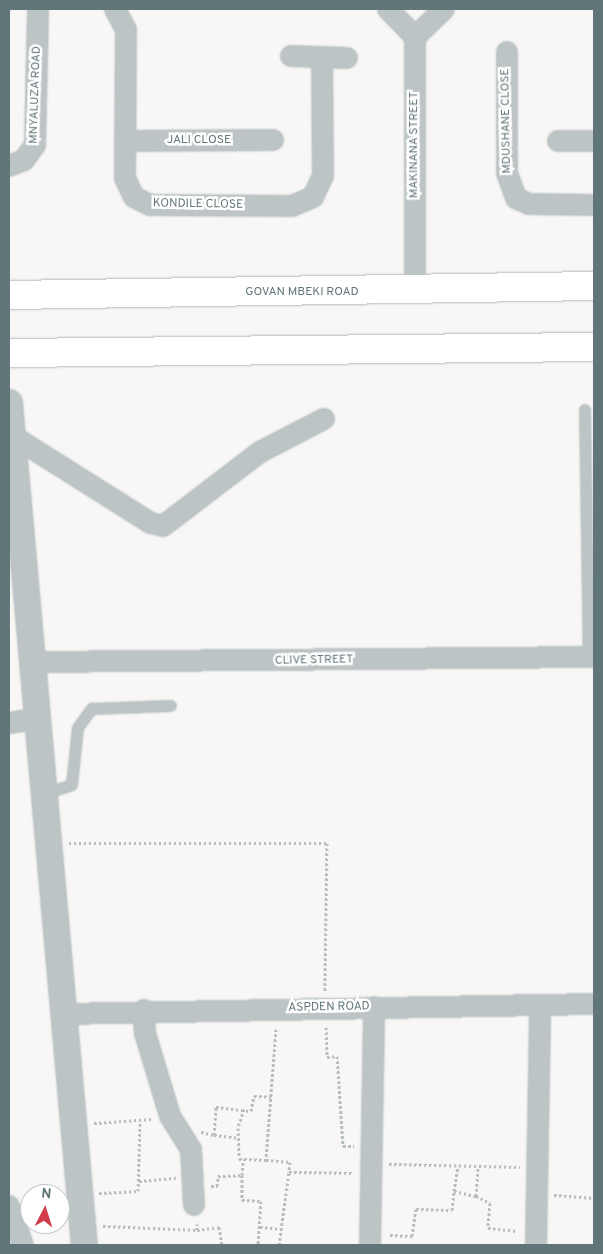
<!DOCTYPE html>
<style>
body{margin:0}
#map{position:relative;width:603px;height:1254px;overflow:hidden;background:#f8f7f6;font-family:Overpass,sans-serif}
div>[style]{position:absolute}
.path>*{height:3px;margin-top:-1.5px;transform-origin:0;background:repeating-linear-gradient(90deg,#b8bdbe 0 2.5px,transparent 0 5px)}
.roads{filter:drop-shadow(0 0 1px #b0b9ba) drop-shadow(0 0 1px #b0b9ba)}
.service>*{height:10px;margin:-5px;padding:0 5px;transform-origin:5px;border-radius:5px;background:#bdc4c5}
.minor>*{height:20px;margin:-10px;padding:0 10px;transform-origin:10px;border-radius:10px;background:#bdc4c5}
.tertiary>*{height:25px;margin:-12.5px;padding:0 12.5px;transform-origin:12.5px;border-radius:12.5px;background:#bdc4c5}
.secondary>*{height:28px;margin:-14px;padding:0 14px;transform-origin:14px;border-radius:14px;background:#fff}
span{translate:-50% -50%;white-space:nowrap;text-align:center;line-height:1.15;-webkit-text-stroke:5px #fff;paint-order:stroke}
.street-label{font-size:12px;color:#617678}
.frame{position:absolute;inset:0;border:10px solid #617678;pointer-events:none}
.north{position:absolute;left:20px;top:1184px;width:50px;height:50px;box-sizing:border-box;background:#fff;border:1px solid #c0c8c9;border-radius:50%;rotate:5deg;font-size:14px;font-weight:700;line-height:20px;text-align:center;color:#617678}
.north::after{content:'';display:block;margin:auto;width:18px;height:22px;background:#d23d4c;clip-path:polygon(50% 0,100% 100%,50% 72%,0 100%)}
</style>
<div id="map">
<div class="path">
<div style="left:69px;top:843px;width:258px"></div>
<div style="left:327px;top:843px;width:148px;rotate:90.8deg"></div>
<div style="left:326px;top:1027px;width:30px;rotate:88deg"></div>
<div style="left:327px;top:1057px;width:10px;rotate:-6deg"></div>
<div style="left:337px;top:1056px;width:90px;rotate:86.2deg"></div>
<div style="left:343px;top:1146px;width:11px"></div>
<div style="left:276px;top:1029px;width:131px;rotate:94.4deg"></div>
<div style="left:266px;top:1160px;width:24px;rotate:5deg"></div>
<div style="left:290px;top:1162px;width:10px;rotate:96deg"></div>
<div style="left:289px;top:1172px;width:64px;rotate:0.9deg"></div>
<div style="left:244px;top:1109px;width:20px;rotate:108deg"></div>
<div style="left:238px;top:1128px;width:31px;rotate:88deg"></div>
<div style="left:239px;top:1159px;width:27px;rotate:2deg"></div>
<div style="left:94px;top:1123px;width:58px;rotate:-3.9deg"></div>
<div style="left:201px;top:1132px;width:13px;rotate:13deg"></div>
<div style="left:214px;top:1135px;width:28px;rotate:-86deg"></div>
<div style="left:216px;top:1107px;width:35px;rotate:7deg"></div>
<div style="left:251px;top:1111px;width:15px;rotate:-79deg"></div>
<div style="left:254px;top:1096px;width:20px;rotate:3deg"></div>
<div style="left:214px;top:1135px;width:23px;rotate:7deg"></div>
<div style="left:389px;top:1164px;width:131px;rotate:1.3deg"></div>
<div style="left:242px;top:1175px;width:25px;rotate:90deg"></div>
<div style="left:242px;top:1200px;width:19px;rotate:3deg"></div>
<div style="left:261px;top:1201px;width:44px;rotate:93.9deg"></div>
<div style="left:139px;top:1181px;width:37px;rotate:-5deg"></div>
<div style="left:211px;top:1186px;width:6px"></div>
<div style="left:217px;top:1186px;width:10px;rotate:-84deg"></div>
<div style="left:218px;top:1176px;width:24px;rotate:-2deg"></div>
<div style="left:242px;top:1175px;width:16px;rotate:-86deg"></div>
<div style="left:454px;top:1191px;width:25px;rotate:-81deg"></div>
<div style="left:99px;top:1193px;width:39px;rotate:-3deg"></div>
<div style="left:138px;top:1191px;width:70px;rotate:-88.4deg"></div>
<div style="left:554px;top:1195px;width:40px;rotate:4.3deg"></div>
<div style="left:476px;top:1196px;width:16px;rotate:27deg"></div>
<div style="left:490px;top:1203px;width:25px;rotate:95deg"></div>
<div style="left:488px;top:1228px;width:29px;rotate:6deg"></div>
<div style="left:103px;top:1226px;width:94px;rotate:2.4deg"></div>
<div style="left:197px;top:1230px;width:6px;rotate:-90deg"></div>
<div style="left:260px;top:1227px;width:20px;rotate:6deg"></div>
<div style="left:197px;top:1230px;width:22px;rotate:-8deg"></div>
<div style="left:219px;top:1227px;width:18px;rotate:81deg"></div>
<div style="left:390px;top:1235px;width:22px;rotate:3deg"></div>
<div style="left:412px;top:1236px;width:27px;rotate:-82deg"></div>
<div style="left:416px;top:1209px;width:36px;rotate:2deg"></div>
<div style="left:452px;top:1210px;width:19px;rotate:-84deg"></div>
<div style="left:454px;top:1191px;width:23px;rotate:13deg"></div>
<div style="left:476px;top:1196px;width:29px;rotate:-86deg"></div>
<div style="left:279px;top:1245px;width:74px;rotate:-82.2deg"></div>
</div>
<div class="roads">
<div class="service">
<div style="left:585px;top:410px;width:247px;rotate:89.1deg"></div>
<div style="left:45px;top:794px;width:28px;rotate:-18deg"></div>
<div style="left:72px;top:785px;width:57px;rotate:-84deg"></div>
<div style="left:78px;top:728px;width:24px;rotate:-54deg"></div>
<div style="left:92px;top:709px;width:79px;rotate:-2.2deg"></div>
</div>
<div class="minor">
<div style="left:115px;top:9px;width:24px;rotate:62deg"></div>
<div style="left:126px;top:30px;width:148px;rotate:90.4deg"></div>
<div style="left:125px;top:178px;width:21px;rotate:65deg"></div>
<div style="left:134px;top:197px;width:18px;rotate:27deg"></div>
<div style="left:150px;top:205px;width:142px;rotate:0.4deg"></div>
<div style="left:292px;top:206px;width:23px;rotate:-23deg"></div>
<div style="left:313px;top:197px;width:23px;rotate:-65deg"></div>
<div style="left:323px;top:176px;width:119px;rotate:-90.5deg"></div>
<div style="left:388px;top:9px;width:39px;rotate:46deg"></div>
<div style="left:415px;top:37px;width:255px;rotate:90deg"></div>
<div style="left:415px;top:37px;width:40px;rotate:-44deg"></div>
<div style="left:507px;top:52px;width:121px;rotate:90deg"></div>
<div style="left:507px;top:173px;width:27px;rotate:70deg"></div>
<div style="left:516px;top:198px;width:14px;rotate:25deg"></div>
<div style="left:529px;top:204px;width:65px;rotate:0.9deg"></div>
<div style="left:291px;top:56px;width:56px;rotate:2deg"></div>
<div style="left:125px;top:141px;width:148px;rotate:-0.4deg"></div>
<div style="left:558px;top:141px;width:36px"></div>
<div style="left:9px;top:166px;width:16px;rotate:-22deg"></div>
<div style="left:24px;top:160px;width:19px;rotate:-54deg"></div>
<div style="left:35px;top:145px;width:136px;rotate:-88.7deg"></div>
<div style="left:11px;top:435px;width:165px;rotate:32.2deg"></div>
<div style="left:151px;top:523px;width:12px;rotate:14deg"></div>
<div style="left:163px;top:526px;width:122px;rotate:-37.3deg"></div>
<div style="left:260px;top:452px;width:72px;rotate:-27.3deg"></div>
<div style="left:34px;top:662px;width:560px;rotate:-0.51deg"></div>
<div style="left:9px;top:723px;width:30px;rotate:-9deg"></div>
<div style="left:144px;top:1010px;width:23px;rotate:88deg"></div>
<div style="left:145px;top:1033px;width:87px;rotate:73.2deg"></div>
<div style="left:170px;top:1116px;width:40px;rotate:58deg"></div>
<div style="left:191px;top:1150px;width:55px;rotate:86.9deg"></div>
<div style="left:64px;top:1014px;width:530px;rotate:-1.08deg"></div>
<div style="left:9px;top:1206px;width:41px;rotate:70.3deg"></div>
<div style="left:370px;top:1245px;width:238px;rotate:-89deg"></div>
<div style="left:536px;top:1245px;width:240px;rotate:-89deg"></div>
</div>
<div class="tertiary">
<div style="left:9px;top:402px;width:846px;rotate:84.92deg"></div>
</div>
<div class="secondary">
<div style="left:9px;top:295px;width:585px;rotate:-0.88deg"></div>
<div style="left:9px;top:353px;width:585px;rotate:-0.59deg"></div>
</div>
</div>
<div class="street-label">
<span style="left:36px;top:95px;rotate:-88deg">MNYALUZA ROAD</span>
<span style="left:507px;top:121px;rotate:-91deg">MDUSHANE CLOSE</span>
<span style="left:199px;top:141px">JALI CLOSE</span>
<span style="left:415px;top:145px;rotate:-90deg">MAKINANA STREET</span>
<span style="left:198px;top:205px;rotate:1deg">KONDILE CLOSE</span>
<span style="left:302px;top:293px">GOVAN MBEKI ROAD</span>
<span style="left:314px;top:661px;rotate:-1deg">CLIVE STREET</span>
<span style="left:329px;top:1008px;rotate:-1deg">ASPDEN ROAD</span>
</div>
<div class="frame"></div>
<div class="north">N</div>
</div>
